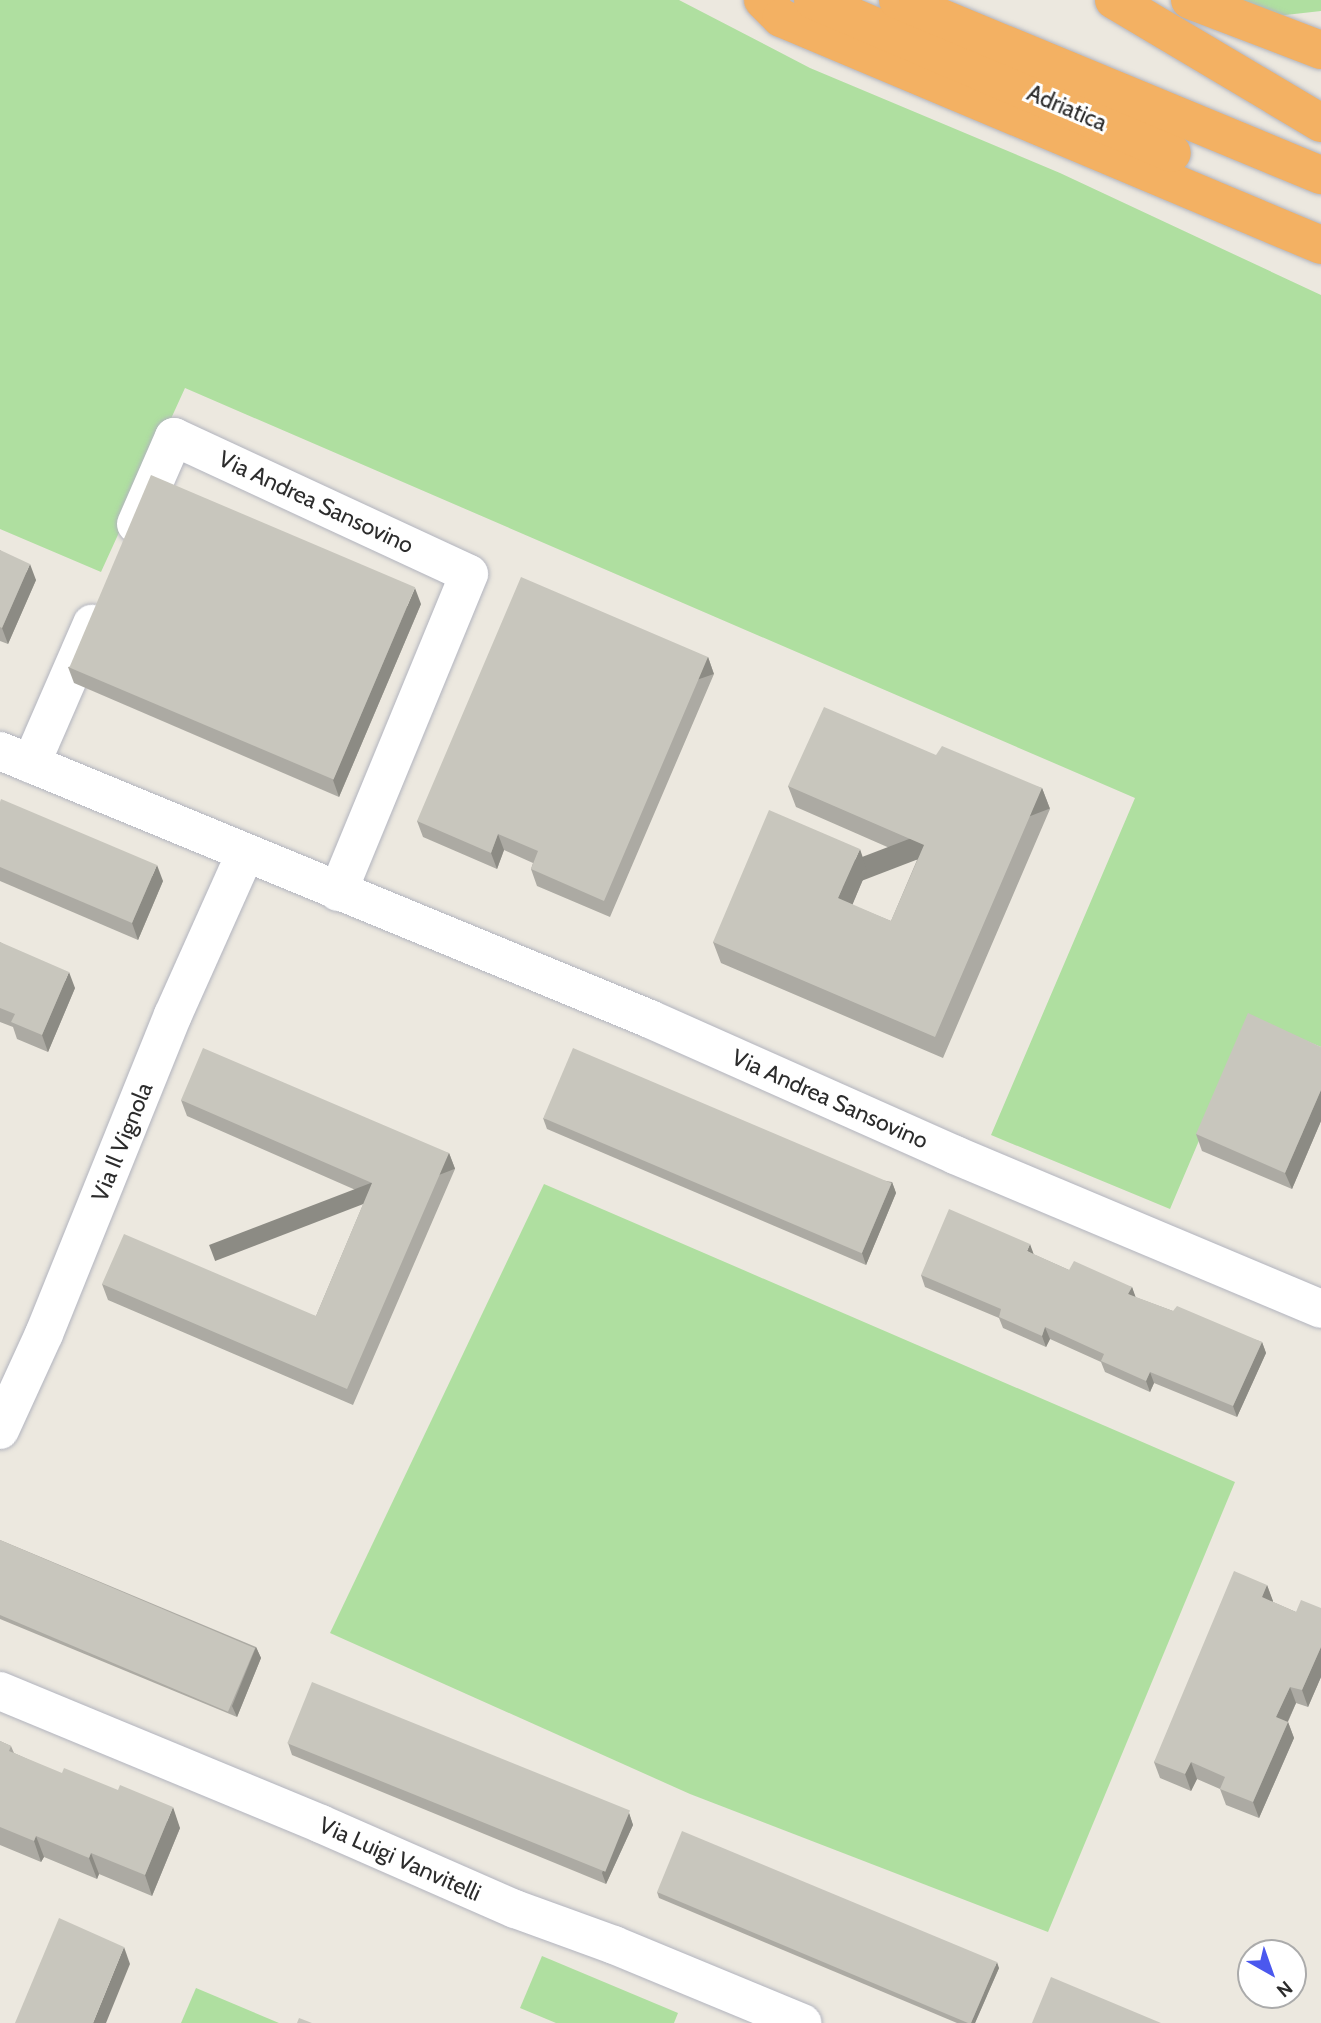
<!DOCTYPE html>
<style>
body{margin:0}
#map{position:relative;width:1321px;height:2023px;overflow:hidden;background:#ece8df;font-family:Cabin,sans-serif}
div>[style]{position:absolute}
.green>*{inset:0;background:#afdfa0}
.roads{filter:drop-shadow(0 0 2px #b2b4be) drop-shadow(0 0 2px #b2b4be)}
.minor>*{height:38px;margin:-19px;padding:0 19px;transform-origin:19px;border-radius:19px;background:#fff}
.highway>*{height:38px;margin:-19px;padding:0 19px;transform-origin:19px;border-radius:19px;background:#f3b163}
.wall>*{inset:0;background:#acaaa3}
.shaded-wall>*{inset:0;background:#8c8b84;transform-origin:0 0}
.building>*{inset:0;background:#c8c6bd;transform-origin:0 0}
span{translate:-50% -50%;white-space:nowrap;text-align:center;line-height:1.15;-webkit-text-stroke:6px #fff;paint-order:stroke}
.street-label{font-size:23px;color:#2c2c2c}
.north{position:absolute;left:1237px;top:1939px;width:70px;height:70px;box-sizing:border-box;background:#fff;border:2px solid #ababab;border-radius:50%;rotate:140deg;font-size:19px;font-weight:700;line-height:28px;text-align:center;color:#2c2c2c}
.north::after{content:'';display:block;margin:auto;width:24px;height:32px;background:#4b58ee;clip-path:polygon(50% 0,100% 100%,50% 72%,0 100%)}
</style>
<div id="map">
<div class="green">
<div style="clip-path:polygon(0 0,679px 0,810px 68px,1060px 173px,1321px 295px,1321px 1047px,1251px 1018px,1170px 1209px,991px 1135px,1135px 798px,185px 388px,101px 572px,0 529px)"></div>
<div style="clip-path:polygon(1224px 0,1321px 0,1321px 11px,1267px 17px)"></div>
<div style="clip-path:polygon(544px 1184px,1235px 1482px,1048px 1932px,690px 1794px,330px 1633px)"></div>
<div style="clip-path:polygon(542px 1956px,678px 2013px,674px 2023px,556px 2023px,520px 2008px)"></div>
<div style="clip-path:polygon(196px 1988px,279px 2023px,181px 2023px)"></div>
</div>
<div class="roads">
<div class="minor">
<div style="left:136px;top:524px;width:95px;rotate:-66.4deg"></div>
<div style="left:174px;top:437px;width:325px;rotate:24.9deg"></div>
<div style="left:469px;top:574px;width:344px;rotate:112.4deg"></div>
<div style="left:0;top:751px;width:703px;rotate:22.41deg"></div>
<div style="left:650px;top:1019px;width:334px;rotate:24deg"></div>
<div style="left:955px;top:1155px;width:397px;rotate:22.8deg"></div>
<div style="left:31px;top:764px;width:153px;rotate:-66.5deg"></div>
<div style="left:0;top:1430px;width:106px;rotate:-65.4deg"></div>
<div style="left:44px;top:1334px;width:344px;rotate:-68deg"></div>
<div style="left:173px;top:1015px;width:176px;rotate:-65.9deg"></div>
<div style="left:0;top:1691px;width:347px;rotate:22.5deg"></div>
<div style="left:321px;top:1824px;width:212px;rotate:23.7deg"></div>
<div style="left:515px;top:1909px;width:105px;rotate:20deg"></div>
<div style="left:614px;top:1945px;width:204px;rotate:22.5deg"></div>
</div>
<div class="highway">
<div style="left:763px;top:0;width:25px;rotate:45deg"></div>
<div style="left:781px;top:18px;width:586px;rotate:22.8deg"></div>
<div style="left:813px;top:0;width:390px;rotate:23.1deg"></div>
<div style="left:898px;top:0;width:458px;rotate:22.5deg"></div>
<div style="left:1114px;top:0;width:241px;rotate:30.7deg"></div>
<div style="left:1190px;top:0;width:140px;rotate:20.9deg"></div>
</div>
</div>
<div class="wall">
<div style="clip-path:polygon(0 550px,36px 580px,8px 644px,0 641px)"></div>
<div style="clip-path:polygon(421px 604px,339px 797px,74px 683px,68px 667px)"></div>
<div style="clip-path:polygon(708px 657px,714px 674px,610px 917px,537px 886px,531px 869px,533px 863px,504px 850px,497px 869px,423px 837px,417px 821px)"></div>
<div style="clip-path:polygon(936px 755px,1042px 788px,1050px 809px,943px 1058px,721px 963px,713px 942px,867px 870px,852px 905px,891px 921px,917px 860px,796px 807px,788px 786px)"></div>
<div style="clip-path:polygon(0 802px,163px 881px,138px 940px,0 881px)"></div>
<div style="clip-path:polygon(0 942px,75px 988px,48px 1052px,17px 1039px,13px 1027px,0 1022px)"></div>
<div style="clip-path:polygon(1321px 1047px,1321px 1121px,1292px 1189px,1202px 1151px,1196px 1134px)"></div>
<div style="clip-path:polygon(181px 1100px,449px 1153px,455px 1169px,353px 1405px,108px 1300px,102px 1284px,316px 1316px,367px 1195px,187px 1116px)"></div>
<div style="clip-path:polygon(543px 1118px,892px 1182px,896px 1193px,866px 1265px,547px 1129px)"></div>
<div style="clip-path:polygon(1033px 1254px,1069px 1270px,1132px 1287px,1135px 1297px,1173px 1311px,1262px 1342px,1266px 1353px,1237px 1417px,1154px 1383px,1150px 1392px,1105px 1372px,1101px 1362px,1050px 1339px,1046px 1347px,1003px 1328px,999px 1318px,925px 1287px,921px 1275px)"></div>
<div style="clip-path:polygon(0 1540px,256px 1647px,261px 1658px,237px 1717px,0 1619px)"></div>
<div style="clip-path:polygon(1267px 1585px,1273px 1602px,1296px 1612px,1321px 1608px,1321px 1677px,1308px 1707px,1296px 1703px,1288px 1722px,1294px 1738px,1259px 1818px,1226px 1805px,1220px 1789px,1197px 1779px,1191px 1791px,1160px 1778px,1154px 1762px)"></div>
<div style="clip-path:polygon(0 1741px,11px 1746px,14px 1753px,180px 1828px,152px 1896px,99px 1874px,97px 1879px,44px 1857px,41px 1862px,0 1845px)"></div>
<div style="clip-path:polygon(288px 1743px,629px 1813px,633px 1825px,606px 1884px,292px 1755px)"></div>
<div style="clip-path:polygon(657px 1892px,999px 1968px,975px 2023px,957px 2023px,659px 1898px)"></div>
</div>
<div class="shaded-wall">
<div style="clip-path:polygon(30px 564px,36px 580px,8px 644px,2px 628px)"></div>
<div style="clip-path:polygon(415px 588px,421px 604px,339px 797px,333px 780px)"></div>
<div style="left:708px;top:657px;width:18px;height:265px;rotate:71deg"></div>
<div style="left:1042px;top:788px;width:22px;height:271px;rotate:69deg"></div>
<div style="clip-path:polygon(498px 834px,504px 850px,497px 869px,491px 853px)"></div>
<div style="clip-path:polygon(860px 849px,867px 870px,846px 920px,838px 898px)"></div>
<div style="clip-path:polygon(157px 865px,163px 881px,138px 940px,132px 923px)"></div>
<div style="clip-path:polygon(69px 972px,75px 988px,48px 1052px,42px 1035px)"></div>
<div style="clip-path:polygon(1321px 1090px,1321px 1121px,1292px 1189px,1285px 1173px)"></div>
<div style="left:449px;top:1153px;width:17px;height:257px;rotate:69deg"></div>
<div style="clip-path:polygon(892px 1182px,896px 1193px,866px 1265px,862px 1253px)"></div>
<div style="clip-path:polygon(1030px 1244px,1034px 1255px,1027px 1251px)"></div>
<div style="clip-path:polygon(1132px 1287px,1136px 1298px,1128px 1294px)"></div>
<div style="clip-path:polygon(1045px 1327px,1050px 1339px,1046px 1347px,1042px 1336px)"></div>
<div style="clip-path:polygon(1262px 1342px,1266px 1353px,1237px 1417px,1233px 1406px)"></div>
<div style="clip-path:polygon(1150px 1372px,1154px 1383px,1150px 1392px,1146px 1381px)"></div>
<div style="clip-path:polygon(1267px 1585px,1273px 1601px,1268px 1614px,1262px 1597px)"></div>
<div style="clip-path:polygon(256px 1647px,261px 1658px,237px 1717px,232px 1706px)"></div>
<div style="clip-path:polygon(1321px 1647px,1321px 1677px,1308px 1707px,1302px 1690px)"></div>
<div style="clip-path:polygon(1290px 1687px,1296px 1703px,1282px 1734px,1276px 1717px)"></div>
<div style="clip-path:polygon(1288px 1722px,1294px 1738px,1259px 1818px,1253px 1802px)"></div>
<div style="clip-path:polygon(1191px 1762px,1197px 1779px,1191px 1791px,1185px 1774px)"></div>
<div style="clip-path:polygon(173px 1807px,180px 1828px,152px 1896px,145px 1875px)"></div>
<div style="clip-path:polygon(629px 1813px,633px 1825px,606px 1884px,602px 1873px)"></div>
<div style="clip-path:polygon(36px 1836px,44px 1857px,41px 1862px,34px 1841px)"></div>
<div style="clip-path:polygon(91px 1853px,99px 1874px,97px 1879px,89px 1858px)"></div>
<div style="clip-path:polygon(124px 1947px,130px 1964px,106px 2023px,93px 2023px)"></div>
<div style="clip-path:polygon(997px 1962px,999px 1968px,975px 2023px,971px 2023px)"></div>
</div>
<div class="building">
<div style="left:151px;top:475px;width:287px;height:209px;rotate:23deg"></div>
<div style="clip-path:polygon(0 550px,30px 564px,2px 628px,0 627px)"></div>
<div style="clip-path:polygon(521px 577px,708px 657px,604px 901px,531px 869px,538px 851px,498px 834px,491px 853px,417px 821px)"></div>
<div style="clip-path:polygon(824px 707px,936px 755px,942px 746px,1042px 788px,935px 1037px,713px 942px,769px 810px,860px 849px,838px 898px,891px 921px,924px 845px,788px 786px)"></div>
<div style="clip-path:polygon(1px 799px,157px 865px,132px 923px,0 867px,0 802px)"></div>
<div style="clip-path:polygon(0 942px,69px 972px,42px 1035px,11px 1022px,15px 1014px,0 1008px)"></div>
<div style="clip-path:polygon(1248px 1013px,1321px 1047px,1321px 1090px,1285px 1173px,1196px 1134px)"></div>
<div style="clip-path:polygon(203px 1048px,449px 1153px,347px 1389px,102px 1284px,124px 1234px,316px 1316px,372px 1183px,181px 1100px)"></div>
<div style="left:573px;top:1048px;width:346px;height:76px;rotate:23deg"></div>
<div style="clip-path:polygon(949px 1209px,1030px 1244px,1027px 1251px,1069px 1270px,1074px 1261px,1132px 1287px,1128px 1294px,1173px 1311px,1177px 1306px,1262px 1342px,1233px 1406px,1150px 1372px,1146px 1381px,1101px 1361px,1104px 1354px,1045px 1327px,1042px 1336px,999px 1317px,1001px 1309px,921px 1275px)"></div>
<div style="left:0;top:1540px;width:277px;height:69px;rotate:23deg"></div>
<div style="clip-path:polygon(1234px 1571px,1267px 1585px,1262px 1597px,1296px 1612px,1301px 1600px,1321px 1608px,1321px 1647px,1302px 1690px,1290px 1687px,1276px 1717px,1288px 1722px,1253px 1802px,1220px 1789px,1225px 1777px,1191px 1762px,1185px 1774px,1154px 1762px)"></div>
<div style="left:312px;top:1682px;width:343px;height:66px;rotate:22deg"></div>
<div style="clip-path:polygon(0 1741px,11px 1746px,9px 1751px,62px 1773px,64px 1768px,118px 1790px,120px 1785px,173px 1807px,145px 1875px,91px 1853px,89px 1858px,36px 1836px,34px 1841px,0 1827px)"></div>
<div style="clip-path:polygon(682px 1831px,997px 1962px,971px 2023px,968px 2023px,657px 1892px)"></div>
<div style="clip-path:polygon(59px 1918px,124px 1947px,93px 2023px,15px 2023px)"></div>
<div style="clip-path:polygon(1051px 1977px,1161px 2023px,1032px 2023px)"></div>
<div style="clip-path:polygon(299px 2018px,312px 2023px,297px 2023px)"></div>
</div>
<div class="street-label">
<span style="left:1067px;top:108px;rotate:23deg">Adriatica</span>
<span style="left:316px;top:502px;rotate:25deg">Via Andrea Sansovino</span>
<span style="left:830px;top:1099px;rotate:24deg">Via Andrea Sansovino</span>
<span style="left:122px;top:1142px;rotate:-68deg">Via Il Vignola</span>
<span style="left:400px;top:1859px;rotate:24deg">Via Luigi Vanvitelli</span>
</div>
<div class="north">N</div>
</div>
